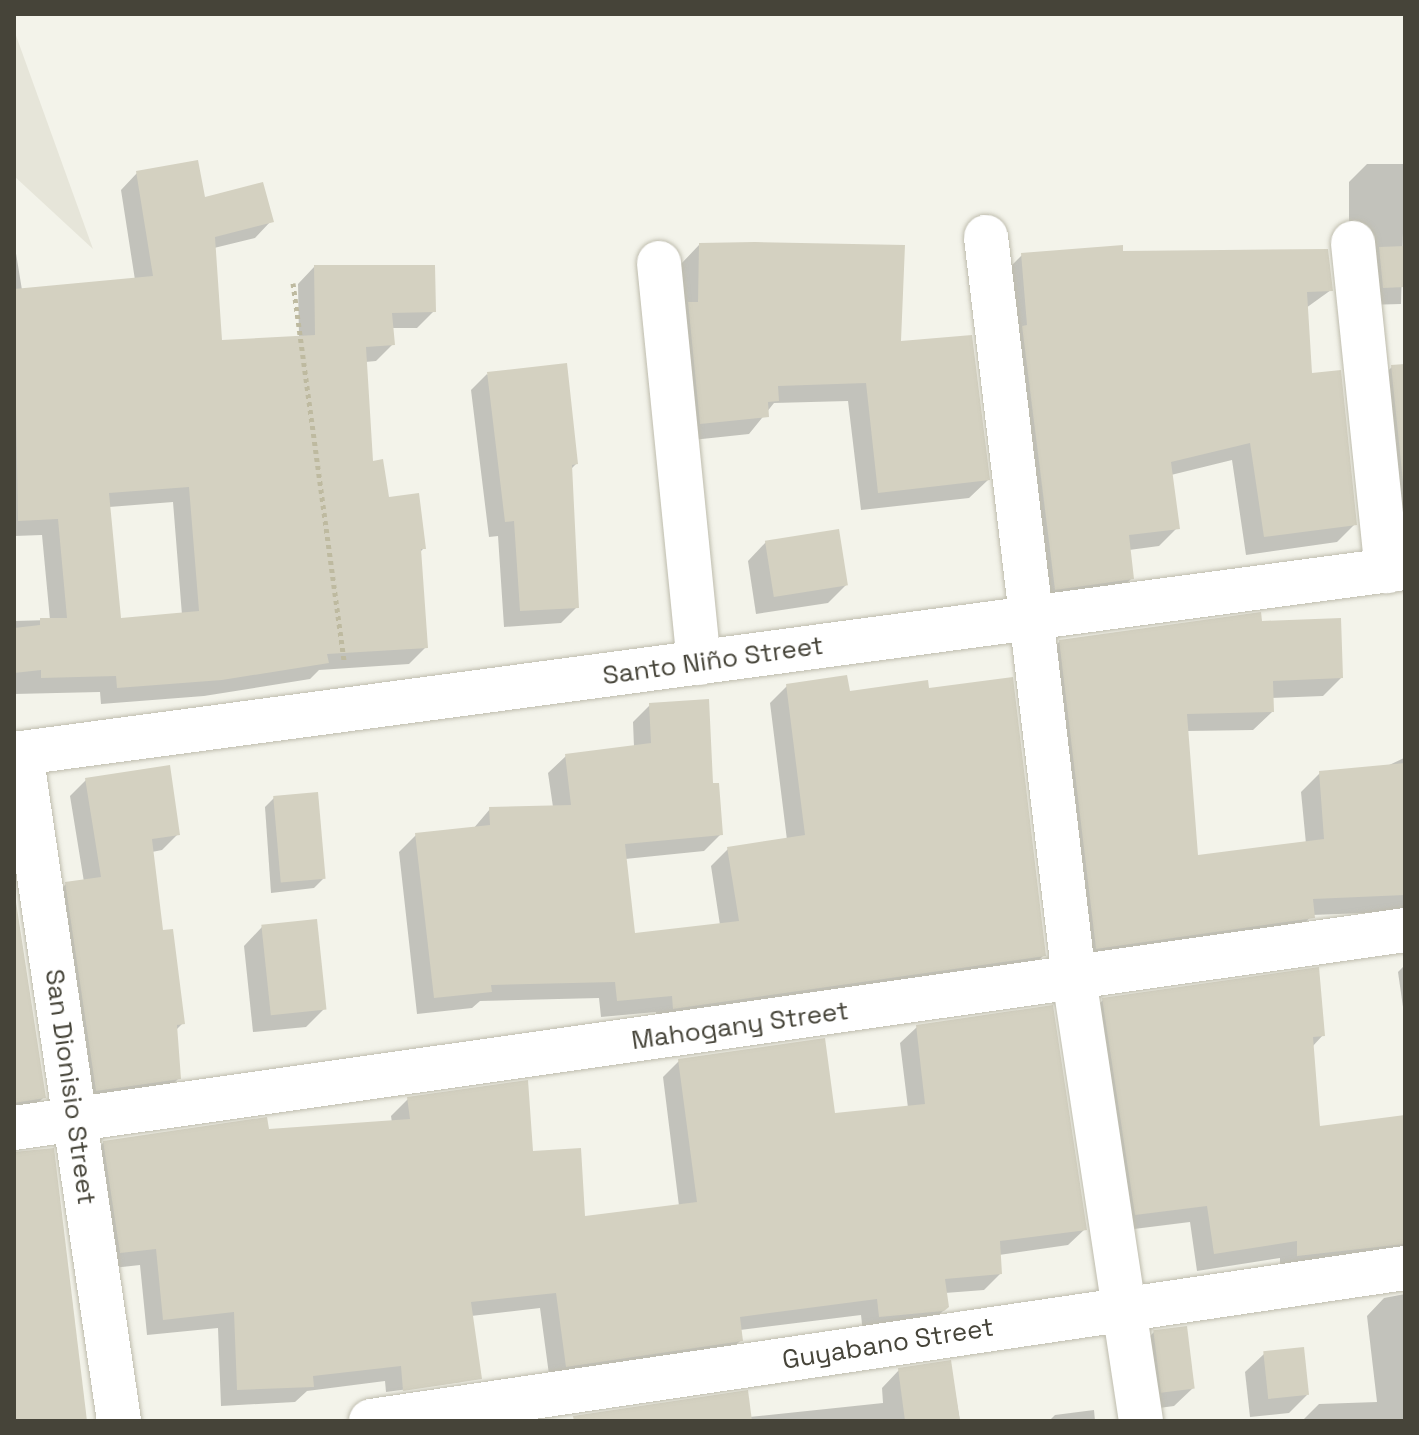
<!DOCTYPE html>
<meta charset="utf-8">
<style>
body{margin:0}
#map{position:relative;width:1419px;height:1435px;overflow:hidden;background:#f3f3ea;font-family:"Space Grotesk",sans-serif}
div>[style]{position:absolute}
.residential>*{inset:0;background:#e6e5d9}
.shadow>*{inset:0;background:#0003}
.building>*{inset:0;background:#d4d1c1;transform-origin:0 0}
.path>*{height:5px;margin-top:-2.5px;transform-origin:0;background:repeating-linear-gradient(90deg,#bebaa0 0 4px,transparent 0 8px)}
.roads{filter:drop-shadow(0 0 2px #bebcad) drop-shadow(0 0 2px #bebcad)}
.minor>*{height:44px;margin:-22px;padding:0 22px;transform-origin:22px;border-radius:22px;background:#fff}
span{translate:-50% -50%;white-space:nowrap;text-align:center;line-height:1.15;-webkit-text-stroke:6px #fff;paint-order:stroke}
.street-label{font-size:26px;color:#464439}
.frame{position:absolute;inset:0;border:16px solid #464439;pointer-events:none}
</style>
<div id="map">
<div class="residential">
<div style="clip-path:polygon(14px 30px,93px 249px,14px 176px)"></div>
</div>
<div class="shadow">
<div style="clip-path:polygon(1367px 164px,1405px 164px,1401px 304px,1365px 305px,1349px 241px,1349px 182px)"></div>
<div style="clip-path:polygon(evenodd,137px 173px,271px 221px,255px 238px,214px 248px,220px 342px,299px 338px,298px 284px,314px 267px,434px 311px,417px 328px,391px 328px,393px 344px,376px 361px,365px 362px,371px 463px,388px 499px,424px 548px,419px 553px,426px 647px,409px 664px,319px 670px,310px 679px,204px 696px,101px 704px,100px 692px,14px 694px,14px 621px,50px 620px,42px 535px,14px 536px,14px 241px,22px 290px,135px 280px,121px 190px,137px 173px,173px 502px,182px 615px,119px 620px,109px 507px,173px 502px)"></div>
<div style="clip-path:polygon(699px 245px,899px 343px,988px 480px,969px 498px,861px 510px,848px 401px,774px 403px,749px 434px,683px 441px,681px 264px)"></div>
<div style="clip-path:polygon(1121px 253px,1331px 290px,1306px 308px,1310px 375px,1355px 524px,1337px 542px,1246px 555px,1232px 460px,1171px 475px,1177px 528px,1159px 546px,1129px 550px,1132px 578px,1114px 596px,1037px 607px,1004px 273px,1022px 255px)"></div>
<div style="clip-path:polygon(1405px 366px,1405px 530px,1401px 534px,1373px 385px,1392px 367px)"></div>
<div style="clip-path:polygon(487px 374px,576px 464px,570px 470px,577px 607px,561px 623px,504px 627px,498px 536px,489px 537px,471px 390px)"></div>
<div style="clip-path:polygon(766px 542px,846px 585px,828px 603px,756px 614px,748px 561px)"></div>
<div style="clip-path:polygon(1260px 623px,1341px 678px,1323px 696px,1271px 698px,1272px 712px,1253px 730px,1187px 731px,1196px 857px,1306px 844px,1301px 792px,1320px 773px,1385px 767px,1404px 758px,1405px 728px,1405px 931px,1390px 912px,1312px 915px,1294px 935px,1078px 966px,1042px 660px,1060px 641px)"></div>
<div style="clip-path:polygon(787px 686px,848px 693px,1044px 955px,1027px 972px,656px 1025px,656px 1012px,601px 1017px,599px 998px,480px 1001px,472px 1008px,417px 1014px,399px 852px,416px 835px,473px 829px,490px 809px,553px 807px,548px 773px,566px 756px,634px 747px,633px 722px,650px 705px,711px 785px,721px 834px,704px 851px,625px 859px,634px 935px,720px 925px,711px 866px,728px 849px,787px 840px,770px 703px)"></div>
<div style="clip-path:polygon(86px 780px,178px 834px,162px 850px,152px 852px,161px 932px,183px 1023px,175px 1031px,179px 1078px,163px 1094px,80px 1106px,50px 900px,66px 884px,84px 882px,70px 796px)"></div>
<div style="clip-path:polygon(274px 798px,323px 879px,314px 888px,271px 893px,265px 807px)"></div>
<div style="clip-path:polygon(14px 914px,44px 1097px,26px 1115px,14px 1118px)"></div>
<div style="clip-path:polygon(262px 927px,325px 1008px,306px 1027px,253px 1032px,244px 946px)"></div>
<div style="clip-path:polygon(1405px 965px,1405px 1021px,1398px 972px)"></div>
<div style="clip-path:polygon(1103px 1000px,1323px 1035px,1312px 1047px,1318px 1129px,1405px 1117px,1405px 1272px,1280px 1273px,1280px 1258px,1197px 1271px,1190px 1222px,1118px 1231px,1086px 1018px)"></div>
<div style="clip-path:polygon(917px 1027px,1085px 1229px,1068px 1245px,999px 1255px,1000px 1274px,984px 1290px,945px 1293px,947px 1307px,930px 1324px,863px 1333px,861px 1315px,740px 1330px,741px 1340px,724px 1357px,550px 1382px,540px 1308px,471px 1316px,478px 1366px,461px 1382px,386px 1392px,385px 1381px,307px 1391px,295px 1402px,221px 1406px,218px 1328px,147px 1335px,140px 1265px,104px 1269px,87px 1159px,104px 1142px,392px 1123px,391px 1116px,408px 1099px,531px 1153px,583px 1218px,679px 1206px,663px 1077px,679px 1061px,834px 1115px,908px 1108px,900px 1043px)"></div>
<div style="clip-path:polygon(1405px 1294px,1405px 1421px,1302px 1421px,1319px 1404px,1377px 1402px,1367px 1316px,1384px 1298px)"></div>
<div style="clip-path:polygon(1154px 1332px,1193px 1388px,1174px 1406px,1144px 1410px,1135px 1351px)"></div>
<div style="clip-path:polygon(1264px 1354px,1307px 1395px,1289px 1413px,1250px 1417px,1245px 1372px)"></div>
<div style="clip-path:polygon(950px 1363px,960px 1421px,565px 1421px,747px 1393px,749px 1417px,883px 1403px,882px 1388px,899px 1370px)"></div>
<div style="clip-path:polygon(1094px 1410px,1095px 1421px,1049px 1421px,1055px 1415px)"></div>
</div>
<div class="building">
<div style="clip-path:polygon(evenodd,198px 160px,205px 197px,263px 182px,274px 222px,215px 237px,222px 340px,315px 335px,314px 265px,435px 265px,436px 312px,392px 313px,395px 345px,366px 347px,373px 461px,383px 459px,389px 497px,419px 493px,426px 549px,421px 549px,428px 648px,327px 654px,329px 663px,222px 680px,117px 688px,116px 676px,41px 678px,41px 670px,14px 673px,14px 628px,40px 625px,40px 618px,67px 618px,58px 519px,18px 521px,14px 289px,153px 276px,136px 171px,198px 160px,189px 487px,199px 611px,121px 618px,109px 493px,189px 487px)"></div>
<div style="clip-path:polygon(755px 242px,905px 245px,901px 341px,972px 335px,990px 480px,878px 493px,866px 383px,778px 386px,779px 401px,768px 402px,769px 417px,700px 424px,688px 302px,698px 302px,699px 243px)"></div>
<div style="clip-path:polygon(1123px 245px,1123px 251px,1328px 249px,1333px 291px,1307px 292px,1312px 373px,1341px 370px,1357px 525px,1264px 537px,1250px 443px,1171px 462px,1180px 529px,1129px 535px,1134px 579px,1055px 590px,1022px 326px,1027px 325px,1021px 253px)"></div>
<div style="clip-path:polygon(1405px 246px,1405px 287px,1383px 288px,1379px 247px)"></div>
<div style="clip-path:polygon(567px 363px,578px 464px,572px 465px,579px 608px,520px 611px,514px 521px,505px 522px,487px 372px)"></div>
<div style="clip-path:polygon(1405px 364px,1405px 502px,1391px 365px)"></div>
<div style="left:839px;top:529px;width:57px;height:75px;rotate:81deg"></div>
<div style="clip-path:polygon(1261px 612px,1262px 621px,1341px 618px,1343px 678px,1273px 681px,1274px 712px,1187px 714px,1198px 855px,1324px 839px,1319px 771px,1405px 763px,1405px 895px,1313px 899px,1315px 918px,1096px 949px,1059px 640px)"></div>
<div style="clip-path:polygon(847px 675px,850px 691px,928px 680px,929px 688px,1013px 677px,1046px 956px,673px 1009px,672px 996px,617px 1001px,615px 982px,491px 985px,492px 992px,434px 998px,415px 833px,490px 825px,489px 807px,571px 805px,565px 754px,651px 743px,649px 703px,709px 699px,713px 783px,719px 783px,723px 835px,625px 844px,635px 933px,739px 921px,727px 847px,805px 835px,786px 684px)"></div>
<div style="clip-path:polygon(170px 765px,180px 835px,152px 839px,163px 930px,173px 929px,185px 1024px,177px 1025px,181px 1079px,96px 1091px,65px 882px,101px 877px,85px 778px)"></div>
<div style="left:318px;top:792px;width:87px;height:45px;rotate:85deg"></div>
<div style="clip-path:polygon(14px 889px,46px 1098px,14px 1103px)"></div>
<div style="left:317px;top:919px;width:91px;height:56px;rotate:84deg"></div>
<div style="clip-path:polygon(1319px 967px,1325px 1036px,1313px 1037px,1320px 1126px,1405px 1115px,1405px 1244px,1297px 1256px,1297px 1241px,1214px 1254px,1207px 1206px,1135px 1215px,1102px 998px)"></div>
<div style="clip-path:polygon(1053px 1005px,1087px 1230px,1000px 1241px,1002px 1274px,945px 1279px,949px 1307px,944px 1311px,879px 1317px,877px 1299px,740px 1317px,743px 1341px,566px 1367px,556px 1293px,471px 1302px,482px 1379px,403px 1391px,401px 1366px,313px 1376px,314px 1387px,237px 1390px,234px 1312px,163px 1320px,156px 1249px,120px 1253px,103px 1141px,267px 1117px,269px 1129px,410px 1119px,407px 1097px,528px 1080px,533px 1151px,581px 1148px,585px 1216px,697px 1202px,678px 1059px,825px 1038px,835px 1113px,925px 1104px,916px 1025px)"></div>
<div style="clip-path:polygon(54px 1148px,87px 1421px,14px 1421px,14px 1152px)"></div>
<div style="left:1187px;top:1326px;width:63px;height:34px;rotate:83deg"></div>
<div style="left:1304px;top:1347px;width:48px;height:41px;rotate:84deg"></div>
<div style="clip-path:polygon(951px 1360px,960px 1421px,905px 1421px,898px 1368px)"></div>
<div style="clip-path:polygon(748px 1390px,752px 1421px,574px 1421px,573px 1416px)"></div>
</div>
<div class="path">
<div style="left:293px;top:283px;width:381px;rotate:82.3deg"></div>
</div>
<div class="roads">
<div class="minor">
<div style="left:986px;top:237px;width:746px;rotate:83.23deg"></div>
<div style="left:1074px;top:978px;width:448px;rotate:81.4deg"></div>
<div style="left:1353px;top:243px;width:330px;rotate:84.1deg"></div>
<div style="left:659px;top:263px;width:402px;rotate:84.3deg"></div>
<div style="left:21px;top:753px;width:675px;rotate:81.65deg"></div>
<div style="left:14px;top:754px;width:1403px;rotate:-7.62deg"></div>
<div style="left:14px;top:1128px;width:1405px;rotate:-8.1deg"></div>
<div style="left:371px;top:1421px;width:1045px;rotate:-8.42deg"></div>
</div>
</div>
<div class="street-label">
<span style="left:713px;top:661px;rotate:-8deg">Santo Niño Street</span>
<span style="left:740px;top:1026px;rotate:-8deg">Mahogany Street</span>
<span style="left:70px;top:1087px;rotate:82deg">San Dionisio Street</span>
<span style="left:888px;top:1344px;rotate:-9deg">Guyabano Street</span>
</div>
<div class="frame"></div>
</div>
